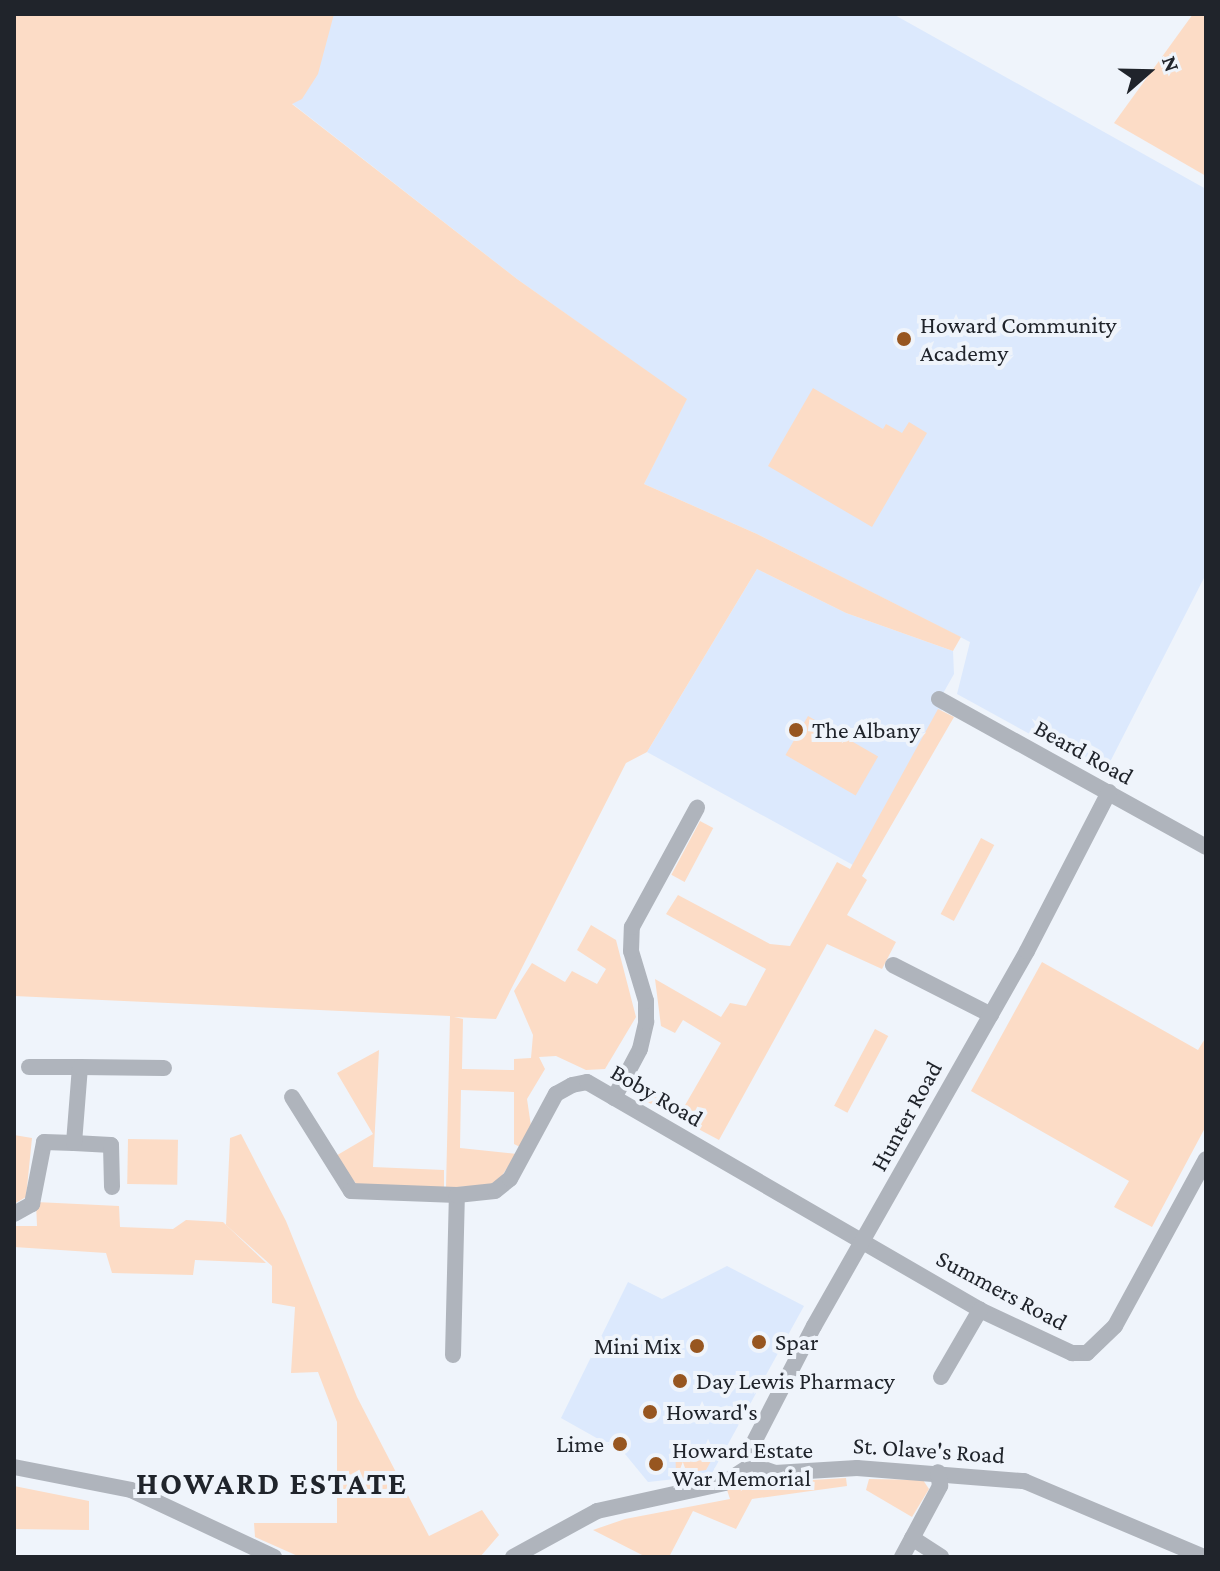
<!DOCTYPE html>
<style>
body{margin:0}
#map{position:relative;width:1220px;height:1571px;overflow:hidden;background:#eff4fb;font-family:"Crimson Pro",serif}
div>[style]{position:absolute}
.built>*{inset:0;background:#dce9fd}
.green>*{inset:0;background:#fcdcc6;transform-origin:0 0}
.minor>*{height:16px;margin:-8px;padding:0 8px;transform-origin:8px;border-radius:8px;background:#afb4bc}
.dots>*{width:22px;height:22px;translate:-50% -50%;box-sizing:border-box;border:4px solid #eff4fb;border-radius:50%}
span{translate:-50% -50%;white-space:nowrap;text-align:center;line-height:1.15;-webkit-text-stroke:8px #eff4fb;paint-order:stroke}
.poi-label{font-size:24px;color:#20242b}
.left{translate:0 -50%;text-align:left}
.right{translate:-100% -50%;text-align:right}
.street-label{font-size:24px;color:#20242b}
.district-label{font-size:32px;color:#20242b;font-weight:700;letter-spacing:2px}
.frame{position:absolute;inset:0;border:16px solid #20242b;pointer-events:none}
.north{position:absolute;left:1108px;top:32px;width:80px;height:80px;-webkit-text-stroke:6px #eff4fb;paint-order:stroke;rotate:70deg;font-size:22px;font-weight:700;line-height:32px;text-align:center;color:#20242b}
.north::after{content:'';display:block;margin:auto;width:28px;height:36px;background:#20242b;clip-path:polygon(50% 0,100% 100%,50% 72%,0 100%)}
</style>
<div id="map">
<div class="built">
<div style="clip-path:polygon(300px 14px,893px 14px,1206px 189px,1206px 574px,1111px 760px,1103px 766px,1088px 766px,957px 694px,970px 642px,757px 534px,644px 484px,686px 399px,517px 279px,276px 91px)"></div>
<div style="clip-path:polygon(757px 569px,846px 613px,953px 651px,954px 674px,937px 704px,943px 708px,853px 865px,647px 752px)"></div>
<div style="clip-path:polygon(727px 1266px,804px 1306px,711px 1475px,648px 1482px,625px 1454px,561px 1418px,628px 1282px,662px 1299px)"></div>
</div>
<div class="green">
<div style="clip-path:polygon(14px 14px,334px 14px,318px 74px,302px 99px,292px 104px,517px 279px,687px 399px,644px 484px,757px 534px,961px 637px,953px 651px,846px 613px,757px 569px,647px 752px,626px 763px,496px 1019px,454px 1017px,463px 1019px,462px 1069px,514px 1070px,514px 1059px,531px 1058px,533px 1035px,514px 991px,532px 963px,565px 982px,572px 971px,597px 984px,606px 969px,577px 950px,591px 925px,616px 940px,636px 1017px,605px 1069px,586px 1070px,556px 1056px,539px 1057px,545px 1069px,527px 1099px,531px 1126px,520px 1147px,514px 1144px,514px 1092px,461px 1090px,460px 1148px,517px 1154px,496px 1184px,446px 1188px,450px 1016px,14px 996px)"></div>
<div style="clip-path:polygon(1193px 14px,1206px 14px,1206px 176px,1114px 123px)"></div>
<div style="clip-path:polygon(813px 388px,883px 429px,886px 424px,902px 433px,909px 422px,927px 433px,872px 527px,768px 466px)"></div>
<div style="clip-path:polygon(938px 709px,954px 717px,862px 876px,867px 880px,847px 915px,896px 942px,882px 969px,827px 944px,719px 1140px,642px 1099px,637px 1080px,684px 1107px,721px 1043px,683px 1020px,675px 1033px,661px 1026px,655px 979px,721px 1017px,730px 1003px,746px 1006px,766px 969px,666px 914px,678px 895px,770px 944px,790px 946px,837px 862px,850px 869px)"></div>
<div style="left:808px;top:716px;width:81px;height:45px;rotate:30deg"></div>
<div style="left:700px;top:821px;width:15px;height:61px;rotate:28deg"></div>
<div style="left:981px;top:838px;width:15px;height:86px;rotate:28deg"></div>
<div style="clip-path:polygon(1042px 962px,1198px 1050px,1206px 1037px,1206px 1126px,1152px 1227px,1114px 1207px,1129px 1181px,971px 1091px)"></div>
<div style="left:875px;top:1029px;width:15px;height:87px;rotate:28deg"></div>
<div style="clip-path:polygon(379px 1050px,373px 1167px,444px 1170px,444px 1189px,359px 1187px,334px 1157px,373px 1134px,337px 1073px)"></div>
<div style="clip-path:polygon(241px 1134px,286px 1221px,357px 1397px,429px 1536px,482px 1510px,499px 1535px,480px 1557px,300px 1557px,255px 1537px,254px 1523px,337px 1523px,337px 1422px,318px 1372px,291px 1373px,295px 1307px,272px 1303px,272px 1266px,226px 1225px,230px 1138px)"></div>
<div style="clip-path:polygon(14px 1135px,32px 1138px,26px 1197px,14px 1204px)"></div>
<div style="left:128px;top:1139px;width:50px;height:45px;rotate:1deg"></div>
<div style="clip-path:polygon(36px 1202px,119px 1206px,120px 1227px,173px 1229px,186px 1220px,223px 1222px,266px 1263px,195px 1260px,193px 1275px,112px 1273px,106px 1253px,14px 1247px,14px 1226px,37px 1226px)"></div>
<div style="clip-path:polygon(675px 1444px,711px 1461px,706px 1470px,676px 1474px)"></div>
<div style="clip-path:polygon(846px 1478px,847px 1486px,752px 1499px,736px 1529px,693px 1511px,669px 1557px,646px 1557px,593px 1530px,625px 1519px,730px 1499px,727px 1490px,761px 1483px)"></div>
<div style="clip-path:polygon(869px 1479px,923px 1480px,929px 1489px,912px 1517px,866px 1490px)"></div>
<div style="clip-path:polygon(14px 1486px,89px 1501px,89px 1530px,14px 1529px)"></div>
</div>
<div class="minor">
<div style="left:939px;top:699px;width:305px;rotate:29deg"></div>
<div style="left:893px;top:965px;width:110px;rotate:27deg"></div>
<div style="left:29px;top:1067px;width:51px"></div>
<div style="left:292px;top:1097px;width:111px;rotate:57.9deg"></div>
<div style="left:351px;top:1191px;width:106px;rotate:2.2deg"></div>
<div style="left:614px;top:1098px;width:55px;rotate:-62deg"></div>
<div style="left:640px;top:1049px;width:28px;rotate:-77deg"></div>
<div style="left:646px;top:1022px;width:21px;rotate:-90deg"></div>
<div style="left:646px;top:1001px;width:52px;rotate:-106.7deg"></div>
<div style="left:631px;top:951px;width:24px;rotate:-88deg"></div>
<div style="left:632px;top:927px;width:136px;rotate:-61.4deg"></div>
<div style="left:74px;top:1143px;width:37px;rotate:3deg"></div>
<div style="left:111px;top:1145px;width:42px;rotate:88.6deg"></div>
<div style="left:14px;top:1214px;width:21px;rotate:-29deg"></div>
<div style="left:32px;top:1204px;width:63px;rotate:-79deg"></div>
<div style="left:44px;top:1142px;width:30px;rotate:2deg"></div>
<div style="left:74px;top:1143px;width:76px;rotate:-85.5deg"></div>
<div style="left:80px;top:1067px;width:84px;rotate:0.7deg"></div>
<div style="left:453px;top:1355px;width:160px;rotate:-88.6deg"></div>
<div style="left:457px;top:1195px;width:38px;rotate:-6deg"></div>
<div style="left:495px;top:1191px;width:19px;rotate:-39deg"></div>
<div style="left:510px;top:1179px;width:97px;rotate:-61.6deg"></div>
<div style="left:556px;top:1094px;width:18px;rotate:-29deg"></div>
<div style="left:572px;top:1085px;width:15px;rotate:-11deg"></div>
<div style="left:587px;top:1082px;width:454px;rotate:30.1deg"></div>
<div style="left:980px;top:1310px;width:102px;rotate:25.1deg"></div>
<div style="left:1072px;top:1353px;width:15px"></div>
<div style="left:1087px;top:1353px;width:39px;rotate:-44deg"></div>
<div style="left:1115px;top:1326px;width:190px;rotate:-61.4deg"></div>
<div style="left:941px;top:1377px;width:78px;rotate:-59.8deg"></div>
<div style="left:752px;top:1465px;width:21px;rotate:-87deg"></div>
<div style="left:753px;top:1444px;width:133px;rotate:-62.7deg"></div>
<div style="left:814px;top:1326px;width:431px;rotate:-60.4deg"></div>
<div style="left:1027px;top:951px;width:179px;rotate:-62.7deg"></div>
<div style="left:752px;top:1465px;width:24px;rotate:19deg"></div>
<div style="left:775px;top:1473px;width:82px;rotate:-3.5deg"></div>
<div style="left:857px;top:1468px;width:168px;rotate:4.5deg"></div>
<div style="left:1024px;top:1481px;width:195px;rotate:22.9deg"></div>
<div style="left:14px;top:1467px;width:119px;rotate:11.1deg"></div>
<div style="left:131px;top:1490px;width:158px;rotate:25.1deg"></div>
<div style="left:912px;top:1538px;width:35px;rotate:33deg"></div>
<div style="left:513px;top:1557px;width:96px;rotate:-28.7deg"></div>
<div style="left:597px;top:1511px;width:130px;rotate:-12.4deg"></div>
<div style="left:724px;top:1483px;width:33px;rotate:-33deg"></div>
<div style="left:902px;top:1557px;width:81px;rotate:-61.8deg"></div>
<div style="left:940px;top:1486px;width:14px;rotate:-98deg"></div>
</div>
<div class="dots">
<div style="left:904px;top:339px;background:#975620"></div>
<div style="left:796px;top:730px;background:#975620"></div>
<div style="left:759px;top:1342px;background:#975620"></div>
<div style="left:697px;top:1346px;background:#975620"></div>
<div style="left:680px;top:1381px;background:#975620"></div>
<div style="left:650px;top:1412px;background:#975620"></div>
<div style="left:620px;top:1444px;background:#975620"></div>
<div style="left:656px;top:1464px;background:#975620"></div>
</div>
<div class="poi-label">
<span class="left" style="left:920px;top:339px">Howard Community<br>Academy</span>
<span class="left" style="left:812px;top:730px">The Albany</span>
<span class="left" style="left:775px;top:1342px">Spar</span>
<span class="right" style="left:681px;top:1346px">Mini Mix</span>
<span class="left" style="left:696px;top:1381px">Day Lewis Pharmacy</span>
<span class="left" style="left:666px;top:1412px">Howard's</span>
<span class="right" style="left:604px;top:1444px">Lime</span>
<span class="left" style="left:672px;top:1464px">Howard Estate<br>War Memorial</span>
</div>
<div class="street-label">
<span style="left:1084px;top:752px;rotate:29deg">Beard Road</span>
<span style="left:657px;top:1095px;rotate:30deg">Boby Road</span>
<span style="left:906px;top:1116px;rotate:-61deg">Hunter Road</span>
<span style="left:1002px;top:1290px;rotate:28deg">Summers Road</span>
<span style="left:929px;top:1450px;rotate:4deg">St. Olave's Road</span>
</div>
<div class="district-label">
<span style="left:272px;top:1483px">HOWARD ESTATE</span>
</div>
<div class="frame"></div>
<div class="north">N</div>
</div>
